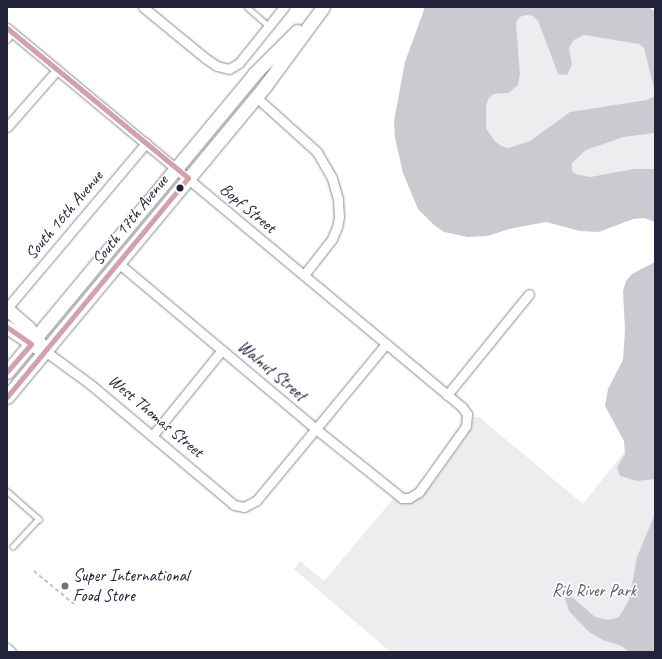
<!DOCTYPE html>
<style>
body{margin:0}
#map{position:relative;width:662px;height:659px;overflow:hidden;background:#fff;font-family:Caveat,sans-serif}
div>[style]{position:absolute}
.green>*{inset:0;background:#ededef}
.water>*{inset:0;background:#cacad0}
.path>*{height:1.5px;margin-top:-0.75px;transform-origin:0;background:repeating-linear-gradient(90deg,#c2c2c4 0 4px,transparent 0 7px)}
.roads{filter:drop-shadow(0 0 1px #8a8a8f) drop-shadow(0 0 1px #8a8a8f)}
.service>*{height:4.5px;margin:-2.25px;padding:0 2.25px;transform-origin:2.25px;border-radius:2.25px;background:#fff}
.minor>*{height:9px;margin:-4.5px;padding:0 4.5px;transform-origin:4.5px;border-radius:4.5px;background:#fff}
.secondary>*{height:13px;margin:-6.5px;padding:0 6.5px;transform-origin:6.5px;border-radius:6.5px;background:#fff}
.bus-1>*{height:5px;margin:-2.5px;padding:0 2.5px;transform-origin:2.5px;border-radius:2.5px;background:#d3a0ae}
.dots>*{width:11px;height:11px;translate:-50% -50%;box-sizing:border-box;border:2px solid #fff;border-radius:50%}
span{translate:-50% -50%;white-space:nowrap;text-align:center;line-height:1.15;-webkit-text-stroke:3px #fff;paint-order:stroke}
.street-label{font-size:17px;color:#22223b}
.poi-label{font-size:17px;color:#22223b}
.left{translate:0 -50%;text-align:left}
.park-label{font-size:17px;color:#5b5b6d}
.frame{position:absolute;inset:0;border:8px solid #22223b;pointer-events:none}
</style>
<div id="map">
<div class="green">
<div style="clip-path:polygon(526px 15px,533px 16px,538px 21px,558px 74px,567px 75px,572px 65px,569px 48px,574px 40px,584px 35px,639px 44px,644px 48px,655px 93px,653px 97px,646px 100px,570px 112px,530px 141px,508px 148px,501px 146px,494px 140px,486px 128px,486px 105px,489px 98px,494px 94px,508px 93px,520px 74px,516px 22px,520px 17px)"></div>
<div style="clip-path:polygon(655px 133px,655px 169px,633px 169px,590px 177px,576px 174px,572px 171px,572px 163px,586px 150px,624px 137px)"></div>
<div style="clip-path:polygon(655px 413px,655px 652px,390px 652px,294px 569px,300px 561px,324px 581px,393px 499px,406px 504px,422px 496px,433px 483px,468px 434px,474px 417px,479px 417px,583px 504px)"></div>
</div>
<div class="water">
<div style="clip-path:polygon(evenodd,425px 7px,649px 7px,655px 12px,655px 133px,624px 137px,586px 150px,572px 163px,572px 171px,576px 174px,590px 177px,633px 169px,655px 169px,655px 222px,644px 218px,633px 219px,599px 232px,580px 231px,546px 222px,509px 229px,488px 236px,468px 237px,444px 232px,434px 225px,418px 209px,403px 173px,395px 138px,394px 121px,405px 62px,425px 7px,526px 15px,533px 16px,538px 21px,558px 74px,567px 75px,572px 65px,569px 48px,574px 40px,584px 35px,639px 44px,644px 48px,655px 93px,653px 97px,646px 100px,570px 112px,530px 141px,508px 148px,501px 146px,494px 140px,486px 128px,486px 105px,489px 98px,494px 94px,508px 93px,518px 85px,520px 74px,516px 22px,520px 17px,526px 15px)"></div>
<div style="clip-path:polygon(655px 262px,655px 479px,637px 481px,620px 476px,617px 467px,625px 454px,624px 441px,605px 406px,608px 389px,623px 360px,625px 330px,623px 291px,626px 281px,632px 274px)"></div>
<div style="clip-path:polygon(655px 514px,655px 652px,629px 652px,622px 646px,603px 640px,589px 632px,569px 611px,565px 598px,566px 596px,571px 596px,595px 617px,609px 620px,619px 617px,629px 600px,637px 557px)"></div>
</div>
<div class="path">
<div style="left:34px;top:571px;width:52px;rotate:39.5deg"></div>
</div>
<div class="roads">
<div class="service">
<div style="left:247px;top:7px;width:29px;rotate:41deg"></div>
<div style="left:7px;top:40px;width:9px;rotate:-49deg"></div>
<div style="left:7px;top:491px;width:43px;rotate:41.2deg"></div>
<div style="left:39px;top:519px;width:38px;rotate:133deg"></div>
</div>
<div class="minor">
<div style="left:143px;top:7px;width:80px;rotate:39.4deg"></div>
<div style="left:205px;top:58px;width:14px;rotate:34deg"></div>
<div style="left:217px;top:66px;width:12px;rotate:14deg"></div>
<div style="left:229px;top:69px;width:12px;rotate:-31deg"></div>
<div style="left:239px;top:63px;width:72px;rotate:-51.2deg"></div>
<div style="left:7px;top:28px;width:592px;rotate:39.79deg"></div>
<div style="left:462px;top:407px;width:9px;rotate:54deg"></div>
<div style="left:467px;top:414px;width:12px;rotate:95deg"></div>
<div style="left:466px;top:426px;width:81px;rotate:125.5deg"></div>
<div style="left:419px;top:492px;width:12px;rotate:149deg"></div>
<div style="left:409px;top:498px;width:7px;rotate:180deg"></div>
<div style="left:402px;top:498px;width:110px;rotate:-141.3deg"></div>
<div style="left:316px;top:429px;width:258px;rotate:-140deg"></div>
<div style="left:256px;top:97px;width:82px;rotate:42deg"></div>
<div style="left:317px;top:152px;width:30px;rotate:60deg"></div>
<div style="left:332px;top:178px;width:22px;rotate:74deg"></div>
<div style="left:338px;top:199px;width:18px;rotate:87deg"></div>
<div style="left:339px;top:217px;width:10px;rotate:101deg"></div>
<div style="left:337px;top:227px;width:13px;rotate:113deg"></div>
<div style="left:332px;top:239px;width:46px;rotate:127.9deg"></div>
<div style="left:7px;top:127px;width:76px;rotate:-48.7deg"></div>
<div style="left:7px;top:308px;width:216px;rotate:-49.9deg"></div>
<div style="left:45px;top:351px;width:56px;rotate:36.3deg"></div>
<div style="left:90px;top:384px;width:188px;rotate:40deg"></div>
<div style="left:234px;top:505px;width:10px;rotate:11deg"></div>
<div style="left:244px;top:507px;width:13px;rotate:-27deg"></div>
<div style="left:256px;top:501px;width:204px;rotate:-50.4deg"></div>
<div style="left:447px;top:395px;width:130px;rotate:-50.9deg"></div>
<div style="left:152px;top:436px;width:111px;rotate:-50.9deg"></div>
<div style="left:7px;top:648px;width:6px;rotate:45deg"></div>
</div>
<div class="secondary">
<div style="left:7px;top:309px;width:28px;rotate:41deg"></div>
<div style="left:28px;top:327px;width:22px;rotate:54deg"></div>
<div style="left:7px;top:327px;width:37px;rotate:34deg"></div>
<div style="left:7px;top:372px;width:387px;rotate:-50.3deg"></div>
<div style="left:254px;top:74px;width:61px;rotate:-45deg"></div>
<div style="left:7px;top:397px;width:404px;rotate:-50.3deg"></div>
<div style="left:265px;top:86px;width:98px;rotate:-53.7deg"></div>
</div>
</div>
<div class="bus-1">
<div style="left:7px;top:28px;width:235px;rotate:39.6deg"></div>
<div style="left:188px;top:178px;width:284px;rotate:129.6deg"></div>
<div style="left:7px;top:327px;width:29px;rotate:35deg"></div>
<div style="left:31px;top:344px;width:37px;rotate:131deg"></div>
</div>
<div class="dots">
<div style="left:180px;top:188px;background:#22223b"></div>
<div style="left:65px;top:586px;background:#6f6f80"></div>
</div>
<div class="street-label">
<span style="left:248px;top:208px;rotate:40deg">Bopf Street</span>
<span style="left:64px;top:215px;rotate:-50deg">South 16th Avenue</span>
<span style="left:130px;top:220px;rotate:-51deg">South 17th Avenue</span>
<span style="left:272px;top:371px;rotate:40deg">Walnut Street</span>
<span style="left:156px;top:416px;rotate:40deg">West Thomas Street</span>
</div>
<div class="poi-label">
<span class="left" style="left:73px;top:586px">Super International<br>Food Store</span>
</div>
<div class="park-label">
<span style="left:594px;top:591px">Rib River Park</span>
</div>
<div class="frame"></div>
</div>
